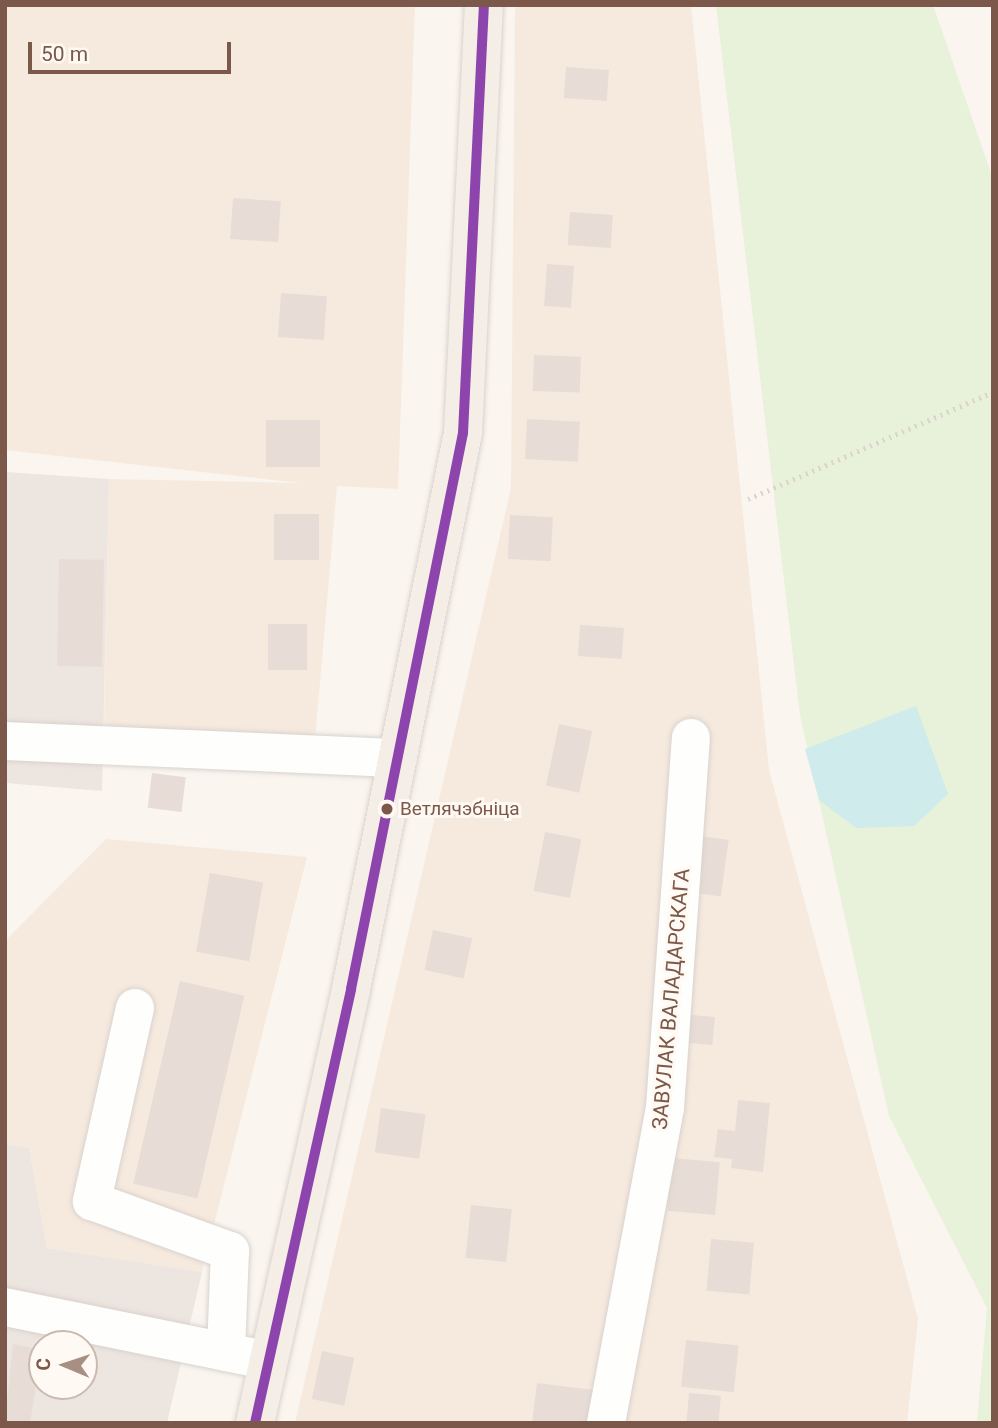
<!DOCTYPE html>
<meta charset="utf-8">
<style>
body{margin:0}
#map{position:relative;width:998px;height:1428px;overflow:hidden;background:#faf5ef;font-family:Roboto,sans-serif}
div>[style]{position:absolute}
.residential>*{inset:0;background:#f6eadf}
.industrial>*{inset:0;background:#ede5df}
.green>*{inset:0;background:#e8f1d9}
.water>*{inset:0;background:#cfebec}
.building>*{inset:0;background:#e7ddd6;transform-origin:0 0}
.path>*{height:4.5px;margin-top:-2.25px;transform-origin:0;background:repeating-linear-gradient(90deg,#ddd3ce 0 2px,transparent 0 7px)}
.roads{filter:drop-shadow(0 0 2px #d9d2cd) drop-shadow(0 0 2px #d9d2cd)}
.minor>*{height:38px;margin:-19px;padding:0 19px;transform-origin:19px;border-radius:19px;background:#fefefd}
.major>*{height:38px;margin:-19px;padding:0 19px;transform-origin:19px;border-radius:19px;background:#f4eee6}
.bus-1>*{height:10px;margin:-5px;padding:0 5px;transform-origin:5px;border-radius:5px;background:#8e44ad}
.dots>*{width:19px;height:19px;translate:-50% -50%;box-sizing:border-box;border:4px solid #fff9f3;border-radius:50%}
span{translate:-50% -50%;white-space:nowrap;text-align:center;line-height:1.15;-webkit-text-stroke:6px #fff9f3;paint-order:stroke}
.bus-label{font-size:19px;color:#7c584a}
.left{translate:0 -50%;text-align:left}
.street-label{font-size:21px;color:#7c584a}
.frame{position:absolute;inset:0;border:7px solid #7c584a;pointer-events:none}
.north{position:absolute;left:28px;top:1330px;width:70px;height:70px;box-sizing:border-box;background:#fff9f3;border:2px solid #cbb9af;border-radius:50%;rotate:272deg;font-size:19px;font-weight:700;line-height:28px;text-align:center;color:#7c584a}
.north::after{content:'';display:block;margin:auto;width:24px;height:32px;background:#a88f84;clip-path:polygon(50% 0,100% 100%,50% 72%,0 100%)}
.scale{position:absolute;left:28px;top:42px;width:203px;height:32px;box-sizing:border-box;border:4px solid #7c584a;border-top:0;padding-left:9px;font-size:21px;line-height:24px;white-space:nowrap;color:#7c584a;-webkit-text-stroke:5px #fff9f3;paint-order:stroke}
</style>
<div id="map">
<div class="residential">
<div style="clip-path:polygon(5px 5px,415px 5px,398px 489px,337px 486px,315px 740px,104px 728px,109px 479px,301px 483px,5px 450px)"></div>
<div style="clip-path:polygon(515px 5px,691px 5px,769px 770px,918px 1319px,907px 1423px,295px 1423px,511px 488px)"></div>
<div style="clip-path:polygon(106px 839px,307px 857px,202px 1272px,47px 1248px,29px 1148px,5px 1144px,5px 941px)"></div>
</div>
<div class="industrial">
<div style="clip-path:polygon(5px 472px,109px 479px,102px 791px,6px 783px,5px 801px)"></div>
<div style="clip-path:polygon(evenodd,5px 1144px,29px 1148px,47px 1248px,202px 1272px,167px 1423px,5px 1423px,5px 1144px,42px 1344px,84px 1344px,84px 1386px,42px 1386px,42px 1344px)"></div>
</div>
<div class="green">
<div style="clip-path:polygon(716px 5px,933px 5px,993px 179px,993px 1423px,977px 1423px,987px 1308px,889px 1116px,800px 715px)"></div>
</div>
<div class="water">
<div style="clip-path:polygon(916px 706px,948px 794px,914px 826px,856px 828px,819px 800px,805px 749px)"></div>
</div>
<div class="building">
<div style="left:566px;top:67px;width:43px;height:31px;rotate:4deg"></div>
<div style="left:233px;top:198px;width:48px;height:41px;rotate:4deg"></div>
<div style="left:570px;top:212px;width:43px;height:33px;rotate:4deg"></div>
<div style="left:547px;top:264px;width:27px;height:42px;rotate:4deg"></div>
<div style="left:281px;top:293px;width:46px;height:44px;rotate:4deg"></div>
<div style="left:534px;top:355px;width:47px;height:36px;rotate:2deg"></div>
<div style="left:527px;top:419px;width:53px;height:40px;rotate:3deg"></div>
<div style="left:266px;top:420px;width:54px;height:47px"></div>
<div style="left:274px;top:514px;width:45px;height:46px"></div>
<div style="left:510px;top:515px;width:43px;height:44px;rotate:3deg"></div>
<div style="left:59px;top:559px;width:45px;height:107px;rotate:1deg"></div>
<div style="left:268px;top:624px;width:39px;height:46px"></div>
<div style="left:580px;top:625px;width:44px;height:31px;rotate:4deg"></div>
<div style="left:559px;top:724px;width:34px;height:63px;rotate:12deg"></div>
<div style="left:152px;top:773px;width:34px;height:35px;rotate:7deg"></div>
<div style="left:545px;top:832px;width:37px;height:60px;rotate:11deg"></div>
<div style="left:693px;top:835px;width:36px;height:57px;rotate:8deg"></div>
<div style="left:210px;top:873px;width:54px;height:80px;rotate:10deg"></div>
<div style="left:433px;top:930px;width:40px;height:41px;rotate:12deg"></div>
<div style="left:180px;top:981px;width:66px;height:208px;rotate:13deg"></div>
<div style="left:680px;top:1014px;width:35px;height:28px;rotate:5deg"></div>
<div style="clip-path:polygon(738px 1100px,770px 1103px,763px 1172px,731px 1168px,732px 1159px,714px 1157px,718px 1129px,735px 1131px)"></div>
<div style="left:381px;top:1108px;width:45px;height:45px;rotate:8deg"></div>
<div style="left:672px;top:1158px;width:48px;height:53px;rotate:5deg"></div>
<div style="left:471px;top:1205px;width:41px;height:53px;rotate:6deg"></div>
<div style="left:711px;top:1239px;width:43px;height:52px;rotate:5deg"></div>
<div style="left:686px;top:1340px;width:53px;height:47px;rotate:6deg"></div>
<div style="clip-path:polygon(13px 1344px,42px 1350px,30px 1423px,5px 1423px)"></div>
<div style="left:322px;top:1351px;width:33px;height:49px;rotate:12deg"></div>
<div style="clip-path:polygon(537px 1383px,594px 1390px,590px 1423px,532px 1423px)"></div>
<div style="left:689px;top:1393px;width:32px;height:30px;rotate:5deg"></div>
</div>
<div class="path">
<div style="left:748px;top:499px;width:267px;rotate:-23.6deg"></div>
</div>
<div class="roads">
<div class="minor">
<div style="left:5px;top:741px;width:393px;rotate:2.5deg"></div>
<div style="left:135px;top:1008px;width:198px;rotate:102.6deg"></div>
<div style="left:92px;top:1201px;width:147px;rotate:19.9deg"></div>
<div style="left:230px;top:1251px;width:101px;rotate:92.3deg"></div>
<div style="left:5px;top:1307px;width:250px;rotate:11.5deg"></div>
<div style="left:606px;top:1423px;width:320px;rotate:-79.4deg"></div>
<div style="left:665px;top:1108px;width:371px;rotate:-86deg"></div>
</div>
<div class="major">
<div style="left:255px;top:1423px;width:444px;rotate:-77.5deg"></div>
<div style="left:351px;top:989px;width:567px;rotate:-78.61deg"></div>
<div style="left:463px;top:433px;width:429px;rotate:-87.2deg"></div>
</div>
</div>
<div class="bus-1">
<div style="left:255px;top:1423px;width:444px;rotate:-77.5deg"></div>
<div style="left:351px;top:989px;width:567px;rotate:-78.61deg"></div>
<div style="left:463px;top:433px;width:429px;rotate:-87.2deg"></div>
</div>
<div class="dots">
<div style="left:387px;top:809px;background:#7c584a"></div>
</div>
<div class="bus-label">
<span class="left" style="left:400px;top:809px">Ветлячэбніца</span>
</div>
<div class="street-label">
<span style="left:671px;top:999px;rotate:-85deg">ЗАВУЛАК ВАЛАДАРСКАГА</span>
</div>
<div class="frame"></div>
<div class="north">С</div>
<div class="scale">50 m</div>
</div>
